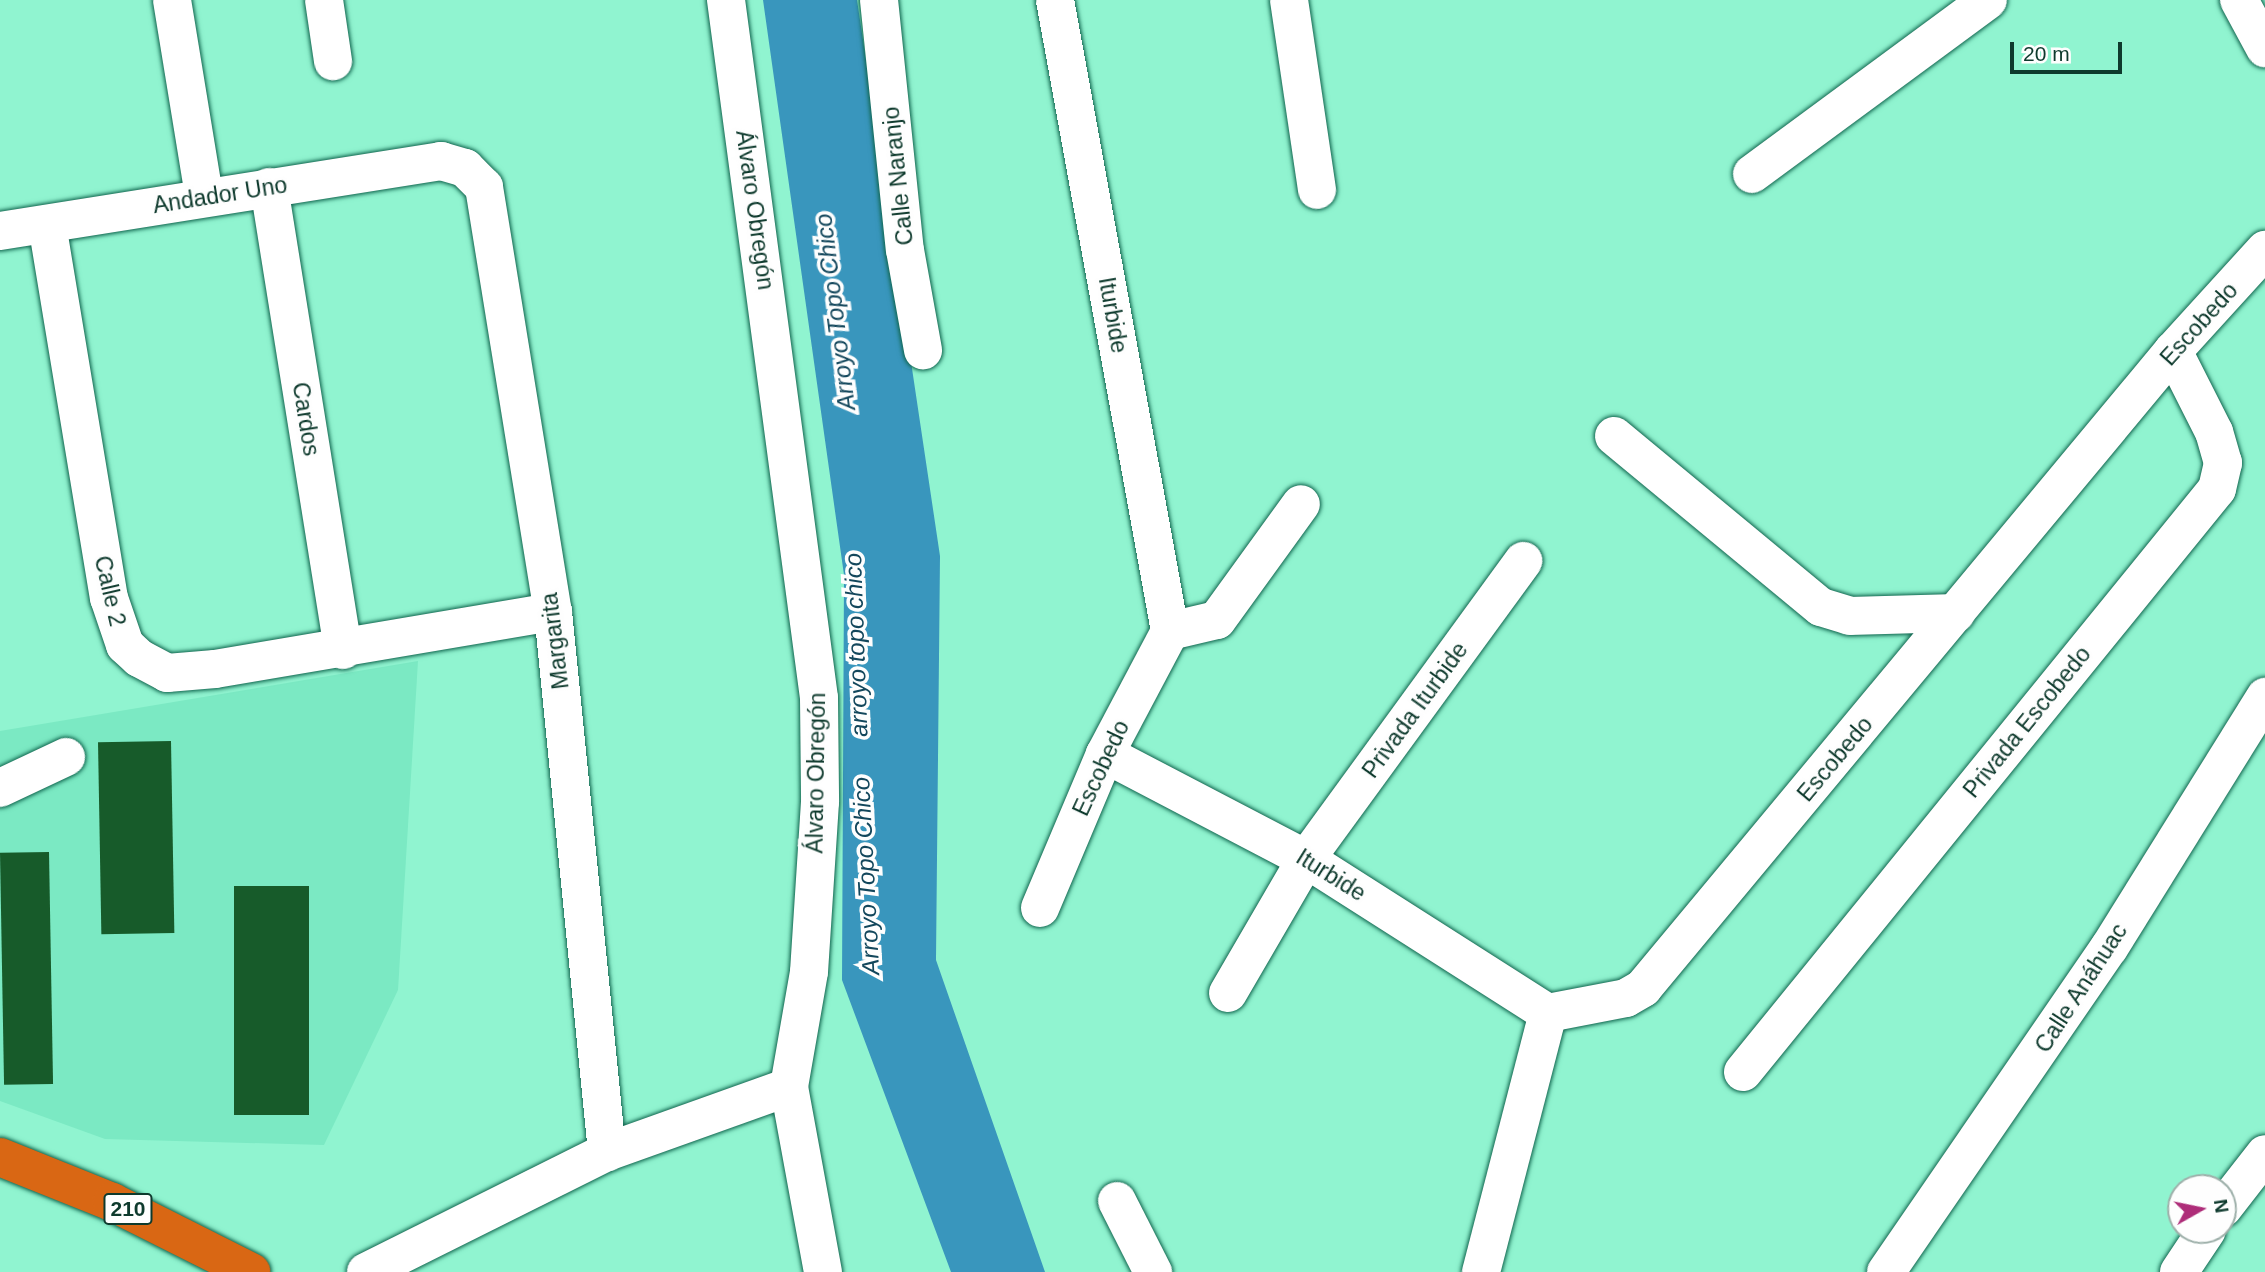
<!DOCTYPE html>
<meta charset="utf-8">
<style>
body{margin:0}
#map{position:relative;width:2265px;height:1272px;overflow:hidden;background:#90f4d0;font-family:Helvetica,sans-serif}
div>[style]{position:absolute}
.built>*{inset:0;background:#7be9c3}
.water>*{inset:0;background:#3996bd}
.building>*{inset:0;background:#175b2a;transform-origin:0 0}
.roads{filter:drop-shadow(0 0 2px #10654e) drop-shadow(0 0 2px #10654e)}
.minor>*{height:38px;margin:-19px;padding:0 19px;transform-origin:19px;border-radius:19px;background:#fff}
.highway>*{height:38px;margin:-19px;padding:0 19px;transform-origin:19px;border-radius:19px;background:#d96714}
span{translate:-50% -50%;white-space:nowrap;text-align:center;line-height:1.15;-webkit-text-stroke:7px #fefefe;paint-order:stroke}
.shield-label span{padding:2px 5px;background:#fefefe;border:2px solid;border-radius:5px;-webkit-text-stroke-width:0}
.shield-label{font-size:21px;color:#0e3a2d;font-weight:700}
.street-label{font-size:23px;color:#0e3a2d}
.water-label{font-size:24px;color:#13475c;font-style:italic}
.north{position:absolute;left:2167px;top:1174px;width:70px;height:70px;box-sizing:border-box;background:#fefefe;border:2px solid #9eb0aa;border-radius:50%;rotate:81deg;font-size:19px;font-weight:700;line-height:28px;text-align:center;color:#0e3a2d}
.north::after{content:'';display:block;margin:auto;width:24px;height:32px;background:#ae2d79;clip-path:polygon(50% 0,100% 100%,50% 72%,0 100%)}
.scale{position:absolute;left:2010px;top:42px;width:112px;height:32px;box-sizing:border-box;border:4px solid #0e3a2d;border-top:0;padding-left:9px;font-size:21px;line-height:24px;white-space:nowrap;color:#0e3a2d;-webkit-text-stroke:5px #fefefe;paint-order:stroke}
</style>
<div id="map">
<div class="built">
<div style="clip-path:polygon(418px 661px,398px 990px,324px 1145px,105px 1139px,0 1101px,0 731px)"></div>
</div>
<div class="water">
<div style="clip-path:polygon(763px 0,857px 0,940px 556px,936px 960px,1045px 1272px,951px 1272px,842px 980px,844px 575px)"></div>
</div>
<div class="building">
<div style="left:171px;top:741px;width:192px;height:73px;rotate:89deg"></div>
<div style="left:49px;top:852px;width:232px;height:49px;rotate:89deg"></div>
<div style="left:234px;top:886px;width:75px;height:229px"></div>
</div>
<div class="roads">
<div class="minor">
<div style="left:172px;top:0;width:199px;rotate:80.7deg"></div>
<div style="left:324px;top:0;width:62px;rotate:81.6deg"></div>
<div style="left:726px;top:0;width:704px;rotate:82.41deg"></div>
<div style="left:819px;top:698px;width:104px;rotate:89.4deg"></div>
<div style="left:820px;top:802px;width:170px;rotate:93.7deg"></div>
<div style="left:809px;top:972px;width:117px;rotate:99.9deg"></div>
<div style="left:789px;top:1087px;width:188px;rotate:79.6deg"></div>
<div style="left:879px;top:0;width:251px;rotate:84.1deg"></div>
<div style="left:905px;top:250px;width:102px;rotate:79.8deg"></div>
<div style="left:1055px;top:0;width:641px;rotate:79.67deg"></div>
<div style="left:1289px;top:0;width:192px;rotate:81.6deg"></div>
<div style="left:2239px;top:0;width:55px;rotate:61.6deg"></div>
<div style="left:1752px;top:174px;width:293px;rotate:-36.4deg"></div>
<div style="left:269px;top:187px;width:469px;rotate:80.9deg"></div>
<div style="left:47px;top:224px;width:379px;rotate:80.6deg"></div>
<div style="left:109px;top:598px;width:50px;rotate:71.2deg"></div>
<div style="left:125px;top:645px;width:19px;rotate:43deg"></div>
<div style="left:139px;top:658px;width:32px;rotate:28deg"></div>
<div style="left:167px;top:673px;width:48px;rotate:-4.8deg"></div>
<div style="left:215px;top:669px;width:343px;rotate:-9.6deg"></div>
<div style="left:0;top:231px;width:447px;rotate:-9deg"></div>
<div style="left:441px;top:161px;width:25px;rotate:16deg"></div>
<div style="left:465px;top:168px;width:27px;rotate:45deg"></div>
<div style="left:484px;top:187px;width:431px;rotate:80.8deg"></div>
<div style="left:553px;top:612px;width:543px;rotate:84.29deg"></div>
<div style="left:1614px;top:436px;width:268px;rotate:39.6deg"></div>
<div style="left:1821px;top:607px;width:30px;rotate:17deg"></div>
<div style="left:1850px;top:616px;width:106px;rotate:-1.6deg"></div>
<div style="left:1170px;top:631px;width:48px;rotate:-13.2deg"></div>
<div style="left:1217px;top:620px;width:143px;rotate:-54.1deg"></div>
<div style="left:1105px;top:754px;width:227px;rotate:27.6deg"></div>
<div style="left:1306px;top:859px;width:287px;rotate:32.5deg"></div>
<div style="left:0;top:788px;width:73px;rotate:-25.2deg"></div>
<div style="left:1040px;top:908px;width:167px;rotate:-67.1deg"></div>
<div style="left:1105px;top:754px;width:139px;rotate:-62.1deg"></div>
<div style="left:1228px;top:993px;width:155px;rotate:-59.8deg"></div>
<div style="left:1306px;top:859px;width:369px;rotate:-53.9deg"></div>
<div style="left:1548px;top:1013px;width:79px;rotate:-10.9deg"></div>
<div style="left:1626px;top:998px;width:20px;rotate:-30deg"></div>
<div style="left:1643px;top:988px;width:829px;rotate:-50.24deg"></div>
<div style="left:2173px;top:351px;width:137px;rotate:-47.7deg"></div>
<div style="left:1743px;top:1072px;width:751px;rotate:-50.89deg"></div>
<div style="left:2217px;top:489px;width:27px;rotate:-77deg"></div>
<div style="left:2223px;top:463px;width:32px;rotate:-106deg"></div>
<div style="left:2214px;top:432px;width:91px;rotate:-116.8deg"></div>
<div style="left:1117px;top:1201px;width:80px;rotate:63.1deg"></div>
<div style="left:2223px;top:1208px;width:68px;rotate:-52.1deg"></div>
<div style="left:366px;top:1272px;width:269px;rotate:-26.5deg"></div>
<div style="left:607px;top:1152px;width:193px;rotate:-19.7deg"></div>
<div style="left:1481px;top:1272px;width:268px;rotate:-75.5deg"></div>
<div style="left:1886px;top:1272px;width:393px;rotate:-55.5deg"></div>
<div style="left:2109px;top:948px;width:296px;rotate:-58.1deg"></div>
<div style="left:2179px;top:1272px;width:50px;rotate:-56.3deg"></div>
</div>
<div class="highway">
<div style="left:0;top:1157px;width:121px;rotate:21.9deg"></div>
<div style="left:112px;top:1202px;width:156px;rotate:26.7deg"></div>
</div>
</div>
<div class="shield-label">
<span style="left:128px;top:1209px">210</span>
</div>
<div class="street-label">
<span style="left:898px;top:176px;rotate:-96deg">Calle Naranjo</span>
<span style="left:220px;top:195px;rotate:-9deg">Andador Uno</span>
<span style="left:755px;top:210px;rotate:82deg">Álvaro Obregón</span>
<span style="left:1113px;top:315px;rotate:80deg">Iturbide</span>
<span style="left:2199px;top:324px;rotate:-48deg">Escobedo</span>
<span style="left:306px;top:419px;rotate:81deg">Cardos</span>
<span style="left:110px;top:591px;rotate:77deg">Calle 2</span>
<span style="left:555px;top:641px;rotate:-97deg">Margarita</span>
<span style="left:1415px;top:710px;rotate:-54deg">Privada Iturbide</span>
<span style="left:2027px;top:722px;rotate:-51deg">Privada Escobedo</span>
<span style="left:1835px;top:759px;rotate:-50deg">Escobedo</span>
<span style="left:1101px;top:768px;rotate:-65deg">Escobedo</span>
<span style="left:816px;top:773px;rotate:-89deg">Álvaro Obregón</span>
<span style="left:1331px;top:875px;rotate:32deg">Iturbide</span>
<span style="left:2081px;top:988px;rotate:-57deg">Calle Anáhuac</span>
</div>
<div class="water-label">
<span style="left:835px;top:312px;rotate:-97deg">Arroyo Topo Chico</span>
<span style="left:856px;top:645px;rotate:-92deg">arroyo topo chico</span>
<span style="left:866px;top:876px;rotate:-93deg">Arroyo Topo Chico</span>
</div>
<div class="north">N</div>
<div class="scale">20 m</div>
</div>
